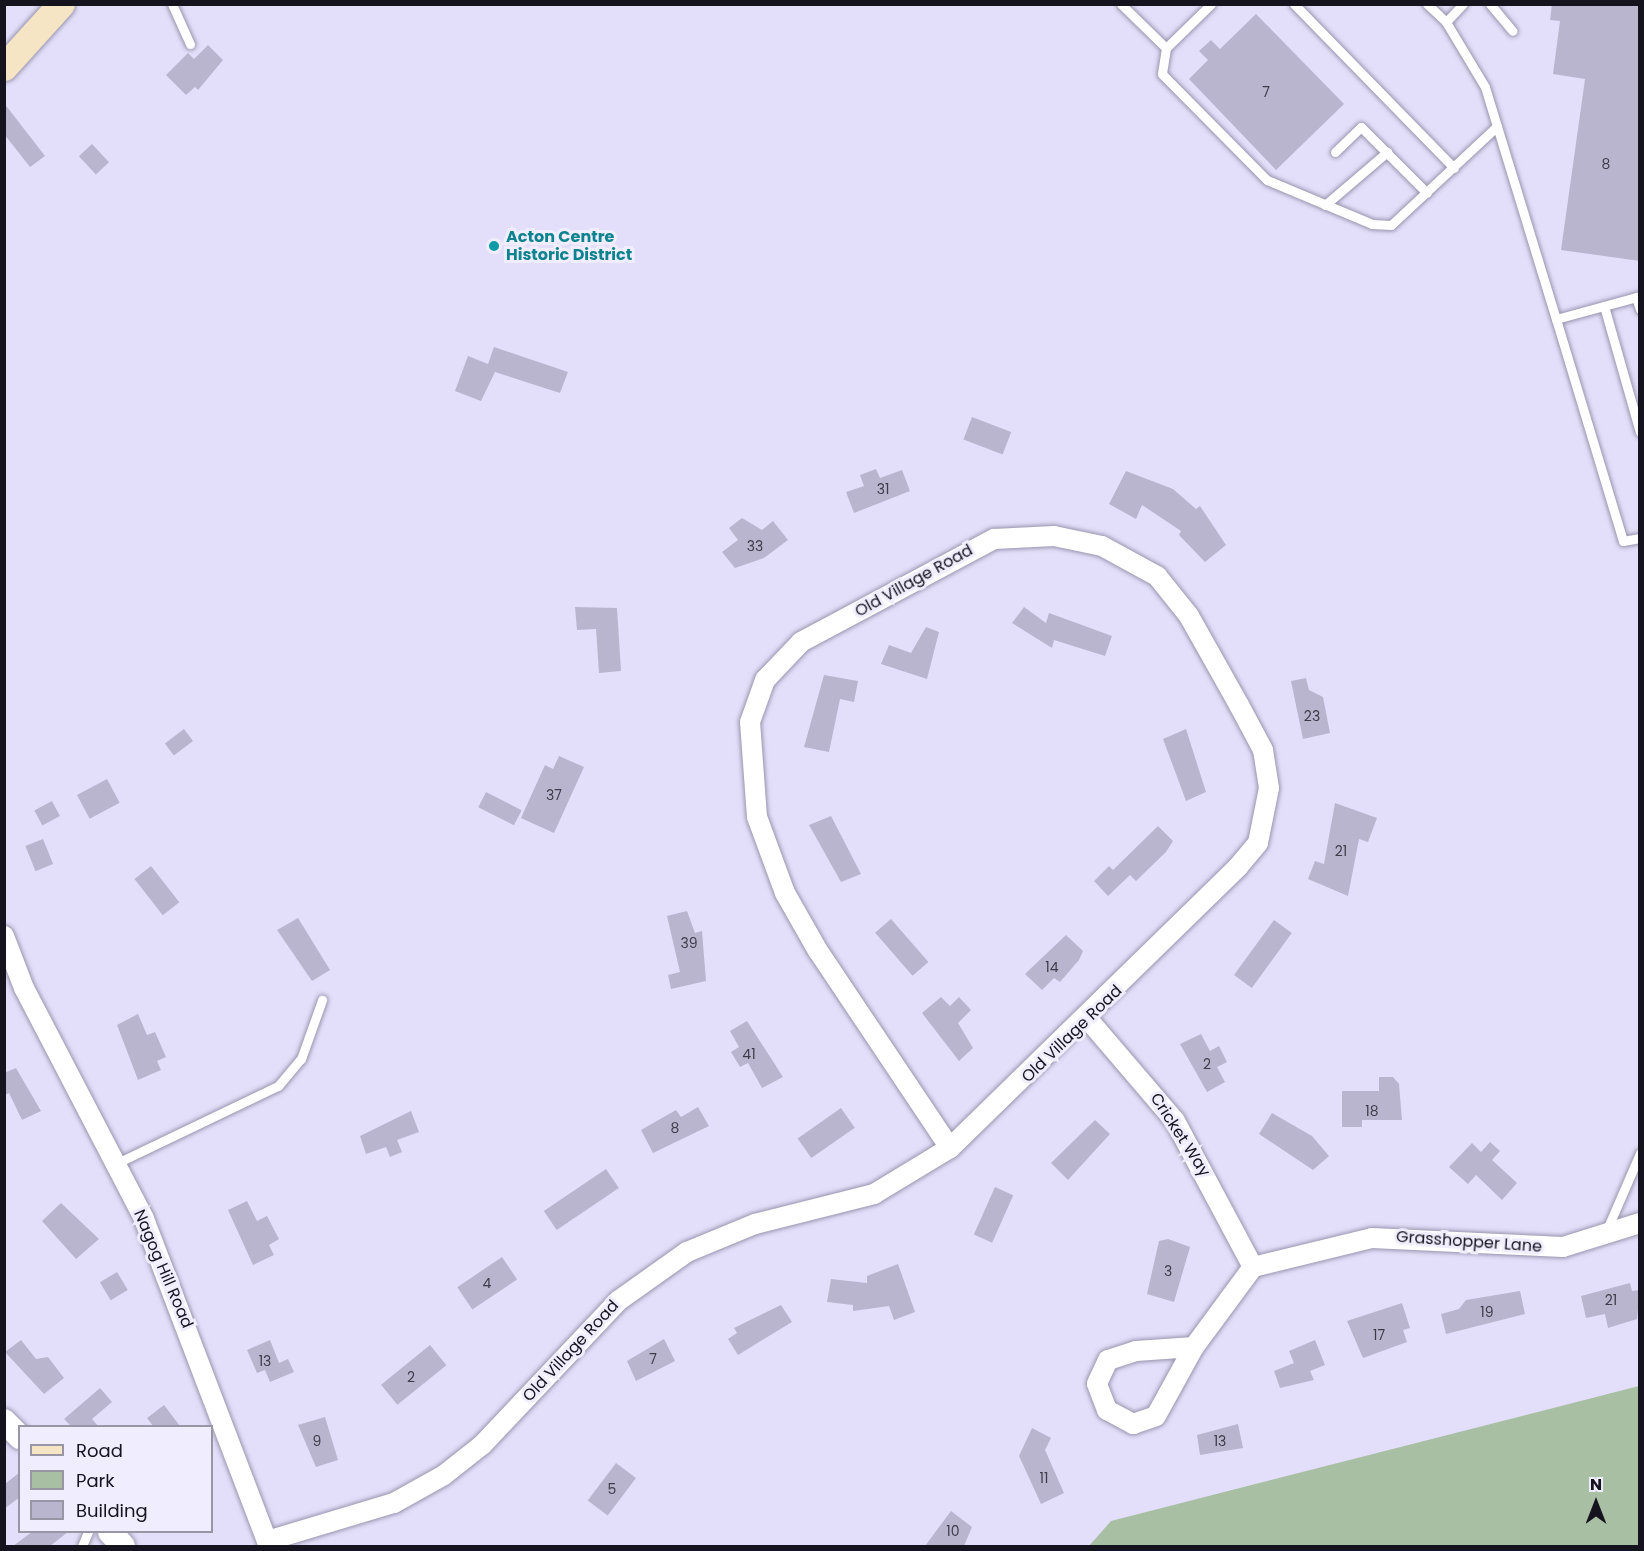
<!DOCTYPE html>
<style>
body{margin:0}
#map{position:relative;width:1644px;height:1551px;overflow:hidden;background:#e3dffa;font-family:Poppins,sans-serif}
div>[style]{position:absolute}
.green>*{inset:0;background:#a8bfa3}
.building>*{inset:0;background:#b9b5cf;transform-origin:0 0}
.roads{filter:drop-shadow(0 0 2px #9995ae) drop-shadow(0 0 2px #9995ae)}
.service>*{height:9px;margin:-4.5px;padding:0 4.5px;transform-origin:4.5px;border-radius:4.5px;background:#fff}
.minor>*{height:20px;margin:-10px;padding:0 10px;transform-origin:10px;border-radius:10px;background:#fff}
.tertiary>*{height:24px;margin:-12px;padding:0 12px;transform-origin:12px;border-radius:12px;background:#fff}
.secondary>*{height:27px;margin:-13.5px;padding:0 13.5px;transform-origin:13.5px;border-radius:13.5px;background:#f6e5c5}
.dots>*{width:16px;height:16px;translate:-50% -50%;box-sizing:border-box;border:3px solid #f0eefe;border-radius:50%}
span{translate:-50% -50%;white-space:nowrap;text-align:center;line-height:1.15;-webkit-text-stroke:6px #f0eefe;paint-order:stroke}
.number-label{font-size:14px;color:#3e3c4a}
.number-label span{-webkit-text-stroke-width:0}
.culture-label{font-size:16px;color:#0d838f;font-weight:700}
.left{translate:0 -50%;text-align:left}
.street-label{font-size:16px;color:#15131d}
.frame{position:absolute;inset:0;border:6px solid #15131d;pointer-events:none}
.legend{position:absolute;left:18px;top:1425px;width:195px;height:108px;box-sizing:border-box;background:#f0eefe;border:2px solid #9896a4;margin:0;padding:8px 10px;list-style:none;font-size:18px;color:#15131d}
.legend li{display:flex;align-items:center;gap:12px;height:30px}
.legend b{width:30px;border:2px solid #9896a4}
.north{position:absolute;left:1566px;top:1473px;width:60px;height:60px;-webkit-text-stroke:4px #f0eefe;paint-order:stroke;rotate:0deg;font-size:16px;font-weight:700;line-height:24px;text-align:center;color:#15131d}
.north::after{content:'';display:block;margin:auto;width:21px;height:27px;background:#15131d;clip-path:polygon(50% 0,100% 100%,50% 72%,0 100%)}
</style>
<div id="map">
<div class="green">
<div style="clip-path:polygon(1639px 1386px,1639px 1546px,1089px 1546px,1111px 1521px)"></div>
</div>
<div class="building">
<div style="clip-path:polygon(1552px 4px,1640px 4px,1640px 261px,1561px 250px,1585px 79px,1553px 74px,1560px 21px,1550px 20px)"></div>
<div style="clip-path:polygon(1256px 14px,1344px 104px,1276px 170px,1189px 79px,1208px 60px,1199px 51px,1211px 40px,1220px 49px)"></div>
<div style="clip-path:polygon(208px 45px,223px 60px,198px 90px,195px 87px,186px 95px,166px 75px,188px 53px,194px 59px)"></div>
<div style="clip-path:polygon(4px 103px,45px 156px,30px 167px,4px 134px)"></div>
<div style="left:92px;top:144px;width:25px;height:18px;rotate:47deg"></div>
<div style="clip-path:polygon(494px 347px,568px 372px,560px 393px,495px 372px,481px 401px,455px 391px,468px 356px,488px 364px)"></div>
<div style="left:972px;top:417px;width:42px;height:24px;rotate:21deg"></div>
<div style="clip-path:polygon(876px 469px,880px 478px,902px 470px,910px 491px,854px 513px,846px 492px,864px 486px,860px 475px)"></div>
<div style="clip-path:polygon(1126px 471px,1173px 489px,1196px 509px,1200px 506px,1226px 545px,1205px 562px,1179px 535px,1181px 531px,1142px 505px,1136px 519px,1109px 504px)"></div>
<div style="clip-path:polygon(742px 518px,762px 530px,773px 521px,788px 540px,764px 558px,735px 568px,722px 552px,738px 540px,729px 528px)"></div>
<div style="clip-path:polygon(575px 607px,617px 608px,621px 671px,599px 673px,596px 629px,577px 630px)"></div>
<div style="clip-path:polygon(1024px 607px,1046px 623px,1049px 613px,1112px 636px,1105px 656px,1054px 640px,1052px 648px,1012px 623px)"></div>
<div style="clip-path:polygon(926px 627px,939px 632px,927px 679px,881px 664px,889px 645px,911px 653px)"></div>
<div style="clip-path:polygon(824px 675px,858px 681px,854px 702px,840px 699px,829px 752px,804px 747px)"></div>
<div style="clip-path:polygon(1306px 678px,1309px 690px,1323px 697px,1330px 733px,1303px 739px,1291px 681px)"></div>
<div style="left:184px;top:729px;width:15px;height:24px;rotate:53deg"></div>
<div style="clip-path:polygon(1186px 729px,1206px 792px,1186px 801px,1163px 739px)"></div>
<div style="clip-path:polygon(559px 756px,584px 767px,554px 833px,521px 818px,545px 765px,553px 769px)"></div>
<div style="left:107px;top:779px;width:27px;height:34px;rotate:62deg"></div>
<div style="left:486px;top:792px;width:40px;height:17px;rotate:27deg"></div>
<div style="left:52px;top:801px;width:17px;height:20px;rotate:62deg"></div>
<div style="clip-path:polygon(1335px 803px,1377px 818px,1368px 842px,1359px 839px,1348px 896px,1308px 879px,1315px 861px,1324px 864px)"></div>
<div style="clip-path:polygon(831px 816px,861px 874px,841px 882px,809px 825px)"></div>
<div style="clip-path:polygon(1158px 826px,1173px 841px,1166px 852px,1136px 881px,1130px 875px,1108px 896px,1094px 881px,1109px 866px,1113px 870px)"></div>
<div style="left:43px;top:839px;width:27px;height:19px;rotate:68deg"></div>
<div style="left:151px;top:866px;width:46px;height:21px;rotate:52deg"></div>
<div style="clip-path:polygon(687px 911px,695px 933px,702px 931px,706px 981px,671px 989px,668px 975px,680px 972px,667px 916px)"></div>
<div style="clip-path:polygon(298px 918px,330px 970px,312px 981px,277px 930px)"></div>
<div style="left:891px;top:919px;width:57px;height:21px;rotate:49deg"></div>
<div style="left:1274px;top:920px;width:22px;height:68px;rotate:36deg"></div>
<div style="clip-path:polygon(1066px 935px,1083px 951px,1079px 960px,1060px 982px,1054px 978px,1042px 990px,1025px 974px)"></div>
<div style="clip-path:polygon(941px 997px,950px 1006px,959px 997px,971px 1010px,958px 1023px,973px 1048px,959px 1061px,922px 1013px)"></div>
<div style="clip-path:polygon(138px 1014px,147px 1035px,155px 1032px,166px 1057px,157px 1061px,161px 1070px,138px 1080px,117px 1025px)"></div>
<div style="clip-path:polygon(747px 1021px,783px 1077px,762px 1088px,748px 1063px,740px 1067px,731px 1052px,739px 1047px,730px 1031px)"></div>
<div style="clip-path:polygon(1201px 1034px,1210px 1051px,1219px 1046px,1227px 1062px,1217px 1067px,1225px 1082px,1207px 1092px,1180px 1044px)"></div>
<div style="clip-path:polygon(16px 1068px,41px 1111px,22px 1120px,9px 1093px,4px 1095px,4px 1073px)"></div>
<div style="clip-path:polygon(1379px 1077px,1393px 1077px,1399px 1084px,1402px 1120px,1362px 1120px,1362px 1127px,1342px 1127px,1342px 1091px,1379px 1091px)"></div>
<div style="clip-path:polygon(698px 1107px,709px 1126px,653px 1153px,641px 1130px,676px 1110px,681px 1117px)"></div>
<div style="left:841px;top:1108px;width:24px;height:53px;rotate:55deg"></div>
<div style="clip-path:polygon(411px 1111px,419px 1132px,397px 1140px,402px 1152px,390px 1157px,386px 1147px,366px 1154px,360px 1136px)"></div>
<div style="clip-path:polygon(1272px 1113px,1312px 1136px,1329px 1156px,1313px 1170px,1259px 1134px)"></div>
<div style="clip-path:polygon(1095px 1120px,1110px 1134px,1068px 1180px,1051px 1163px)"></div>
<div style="clip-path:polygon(1490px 1142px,1500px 1151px,1492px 1160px,1517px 1183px,1502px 1200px,1476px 1175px,1468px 1184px,1449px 1167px,1472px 1143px,1481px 1152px)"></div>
<div style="left:606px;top:1169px;width:23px;height:75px;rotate:56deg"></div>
<div style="left:995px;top:1187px;width:20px;height:52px;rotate:24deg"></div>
<div style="clip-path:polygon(247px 1201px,257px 1221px,267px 1216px,279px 1239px,269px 1245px,274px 1255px,253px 1265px,228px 1210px)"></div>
<div style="clip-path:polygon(61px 1203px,99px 1239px,76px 1259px,42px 1221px)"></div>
<div style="clip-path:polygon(1168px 1239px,1190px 1247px,1174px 1302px,1147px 1294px,1159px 1241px)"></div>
<div style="left:502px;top:1257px;width:27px;height:54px;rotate:56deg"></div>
<div style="clip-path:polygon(898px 1264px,915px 1312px,894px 1320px,889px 1306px,853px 1311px,853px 1305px,827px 1302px,831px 1279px,867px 1283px,867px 1276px)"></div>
<div style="left:117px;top:1272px;width:21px;height:20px;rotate:59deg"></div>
<div style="clip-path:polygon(1630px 1283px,1632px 1291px,1640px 1290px,1637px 1319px,1608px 1328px,1605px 1314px,1586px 1318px,1581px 1296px)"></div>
<div style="clip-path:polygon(1520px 1291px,1525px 1314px,1446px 1334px,1441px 1314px,1459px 1309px,1466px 1300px)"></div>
<div style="clip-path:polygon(1402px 1303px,1410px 1328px,1403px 1330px,1407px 1342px,1363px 1358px,1347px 1321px)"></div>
<div style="clip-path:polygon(781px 1305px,792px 1322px,738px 1355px,728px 1339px,737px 1333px,734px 1328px)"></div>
<div style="clip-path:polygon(664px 1339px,675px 1361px,636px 1381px,627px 1361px)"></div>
<div style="clip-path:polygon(21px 1340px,36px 1359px,48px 1357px,64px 1378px,44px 1394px,5px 1352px)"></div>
<div style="clip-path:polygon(270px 1340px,279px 1363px,288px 1359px,294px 1372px,270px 1382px,265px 1370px,257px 1373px,247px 1350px)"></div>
<div style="clip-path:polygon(1315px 1340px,1325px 1365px,1310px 1371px,1314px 1380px,1280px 1388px,1274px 1371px,1294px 1363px,1289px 1351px)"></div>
<div style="left:430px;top:1345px;width:26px;height:63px;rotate:51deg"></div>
<div style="clip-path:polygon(100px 1388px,112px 1402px,92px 1419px,98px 1426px,71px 1426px,64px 1419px)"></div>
<div style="clip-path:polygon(164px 1405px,180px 1426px,153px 1426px,147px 1418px)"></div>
<div style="clip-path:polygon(325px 1417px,338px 1460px,316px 1467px,298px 1425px)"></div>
<div style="clip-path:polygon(1238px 1424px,1243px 1448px,1200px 1455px,1197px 1435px)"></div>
<div style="clip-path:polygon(1032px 1428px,1051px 1438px,1045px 1450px,1064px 1493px,1041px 1504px,1019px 1456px)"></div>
<div style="left:616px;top:1463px;width:25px;height:47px;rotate:37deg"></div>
<div style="clip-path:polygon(20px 1472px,20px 1497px,4px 1509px,5px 1484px)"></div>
<div style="clip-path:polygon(951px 1511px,972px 1527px,964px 1546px,925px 1546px)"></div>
<div style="clip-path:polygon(32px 1532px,68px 1532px,50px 1546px,13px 1546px)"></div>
</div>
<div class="roads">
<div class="service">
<div style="left:172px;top:4px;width:44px;rotate:65.8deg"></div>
<div style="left:1121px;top:4px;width:63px;rotate:44.4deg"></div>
<div style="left:1211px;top:4px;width:63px;rotate:135.6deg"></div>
<div style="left:1166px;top:48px;width:26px;rotate:99deg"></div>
<div style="left:1162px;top:74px;width:149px;rotate:45.3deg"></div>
<div style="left:1267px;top:180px;width:114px;rotate:22.7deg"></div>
<div style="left:1372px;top:224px;width:19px;rotate:3deg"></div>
<div style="left:1391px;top:225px;width:145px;rotate:-43deg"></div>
<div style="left:1294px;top:4px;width:229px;rotate:45.7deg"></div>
<div style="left:1427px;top:4px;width:26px;rotate:43deg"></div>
<div style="left:1446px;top:22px;width:76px;rotate:59deg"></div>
<div style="left:1485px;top:87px;width:243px;rotate:73deg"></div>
<div style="left:1556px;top:319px;width:87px;rotate:-15.3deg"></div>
<div style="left:1490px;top:4px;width:35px;rotate:50deg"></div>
<div style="left:1446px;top:22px;width:25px;rotate:-47deg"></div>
<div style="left:1335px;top:152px;width:36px;rotate:-44deg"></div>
<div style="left:1361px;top:127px;width:93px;rotate:45deg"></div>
<div style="left:1325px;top:205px;width:82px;rotate:-40.5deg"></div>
<div style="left:1636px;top:297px;width:13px;rotate:72deg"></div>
<div style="left:1604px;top:306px;width:131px;rotate:74.1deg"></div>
<div style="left:1556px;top:319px;width:232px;rotate:73.2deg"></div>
<div style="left:1623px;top:541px;width:17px;rotate:-10deg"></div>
<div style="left:115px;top:1164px;width:181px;rotate:-25.6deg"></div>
<div style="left:278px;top:1086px;width:35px;rotate:-50deg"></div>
<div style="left:301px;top:1059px;width:63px;rotate:-70.4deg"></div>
<div style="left:1605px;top:1234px;width:88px;rotate:-66.6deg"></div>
<div style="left:82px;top:1546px;width:15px;rotate:-67deg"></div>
</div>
<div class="minor">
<div style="left:4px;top:936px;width:56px;rotate:69deg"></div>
<div style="left:24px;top:988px;width:260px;rotate:62.5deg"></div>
<div style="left:144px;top:1219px;width:350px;rotate:69.1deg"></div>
<div style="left:1087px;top:1018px;width:135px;rotate:49.5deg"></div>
<div style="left:1175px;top:1121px;width:166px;rotate:61.9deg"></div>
<div style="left:1194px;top:1347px;width:58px;rotate:176.1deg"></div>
<div style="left:1136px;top:1351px;width:29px;rotate:162deg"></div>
<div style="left:1108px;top:1360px;width:26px;rotate:115deg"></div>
<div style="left:1097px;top:1384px;width:28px;rotate:69deg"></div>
<div style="left:1107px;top:1410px;width:30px;rotate:28deg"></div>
<div style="left:1133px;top:1424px;width:24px;rotate:-19deg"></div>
<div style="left:1156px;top:1416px;width:79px;rotate:-61.2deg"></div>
<div style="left:1194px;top:1347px;width:99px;rotate:-53.6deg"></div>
<div style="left:1253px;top:1267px;width:122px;rotate:-13.7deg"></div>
<div style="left:1372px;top:1238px;width:191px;rotate:2.7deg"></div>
<div style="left:1563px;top:1247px;width:81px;rotate:-17.3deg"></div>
<div style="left:267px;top:1541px;width:133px;rotate:-16.7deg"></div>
<div style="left:394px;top:1503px;width:57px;rotate:-29.2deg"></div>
<div style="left:444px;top:1475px;width:48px;rotate:-38.3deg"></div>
<div style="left:482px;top:1445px;width:198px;rotate:-46.6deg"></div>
<div style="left:618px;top:1301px;width:85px;rotate:-35.4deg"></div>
<div style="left:687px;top:1252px;width:74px;rotate:-22.4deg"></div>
<div style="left:755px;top:1224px;width:123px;rotate:-14.1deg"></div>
<div style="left:874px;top:1194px;width:89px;rotate:-31.2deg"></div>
<div style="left:950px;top:1148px;width:237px;rotate:-123.8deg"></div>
<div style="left:818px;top:951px;width:67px;rotate:-119.6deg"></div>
<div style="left:785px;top:893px;width:81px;rotate:-110.2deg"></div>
<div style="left:757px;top:817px;width:95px;rotate:-94.2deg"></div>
<div style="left:750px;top:722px;width:45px;rotate:-70.3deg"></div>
<div style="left:765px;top:680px;width:52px;rotate:-46.5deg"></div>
<div style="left:801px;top:642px;width:219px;rotate:-28.1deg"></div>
<div style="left:994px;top:539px;width:60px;rotate:-2.9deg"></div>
<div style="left:1054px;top:536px;width:49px;rotate:11.8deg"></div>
<div style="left:1102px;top:546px;width:63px;rotate:28.6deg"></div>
<div style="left:1157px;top:576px;width:51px;rotate:51.3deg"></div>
<div style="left:1189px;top:616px;width:102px;rotate:60.7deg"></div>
<div style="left:1239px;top:705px;width:51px;rotate:61.9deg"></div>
<div style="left:1263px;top:750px;width:38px;rotate:81deg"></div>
<div style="left:1269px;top:788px;width:56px;rotate:101.3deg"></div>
<div style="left:1258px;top:843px;width:31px;rotate:130deg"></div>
<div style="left:1238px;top:867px;width:402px;rotate:135.7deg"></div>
</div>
<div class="tertiary">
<div style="left:4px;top:1421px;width:23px;rotate:45deg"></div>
<div style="left:110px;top:1532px;width:19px;rotate:47deg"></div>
</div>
<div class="secondary">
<div style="left:4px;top:67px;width:85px;rotate:-47.9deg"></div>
</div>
</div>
<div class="dots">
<div style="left:494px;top:246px;background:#0f9aa8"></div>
</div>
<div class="number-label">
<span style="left:1266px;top:92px">7</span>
<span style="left:1606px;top:164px">8</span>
<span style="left:883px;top:489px">31</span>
<span style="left:755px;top:546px">33</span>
<span style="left:1312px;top:716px">23</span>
<span style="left:554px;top:795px">37</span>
<span style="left:1341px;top:851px">21</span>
<span style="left:689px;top:943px">39</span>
<span style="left:1052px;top:967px">14</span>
<span style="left:749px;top:1054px">41</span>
<span style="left:1207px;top:1064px">2</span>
<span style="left:1372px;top:1111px">18</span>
<span style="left:675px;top:1128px">8</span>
<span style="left:1168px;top:1271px">3</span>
<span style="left:487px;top:1283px">4</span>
<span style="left:1611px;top:1300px">21</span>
<span style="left:1487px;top:1312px">19</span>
<span style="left:1379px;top:1335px">17</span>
<span style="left:653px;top:1359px">7</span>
<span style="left:265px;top:1361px">13</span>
<span style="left:411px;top:1377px">2</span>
<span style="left:317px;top:1441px">9</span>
<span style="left:1220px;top:1441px">13</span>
<span style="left:1044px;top:1478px">11</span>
<span style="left:612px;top:1489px">5</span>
<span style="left:953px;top:1531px">10</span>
</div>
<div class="culture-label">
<span class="left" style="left:506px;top:246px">Acton Centre<br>Historic District</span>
</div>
<div class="street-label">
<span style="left:914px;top:581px;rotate:-29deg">Old Village Road</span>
<span style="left:1072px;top:1034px;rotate:-44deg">Old Village Road</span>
<span style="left:1180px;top:1135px;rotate:57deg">Cricket Way</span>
<span style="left:1469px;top:1242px;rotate:4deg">Grasshopper Lane</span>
<span style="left:163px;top:1269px;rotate:67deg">Nagog Hill Road</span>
<span style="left:571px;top:1351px;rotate:-47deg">Old Village Road</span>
</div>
<div class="frame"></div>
<ul class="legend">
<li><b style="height:8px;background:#f6e5c5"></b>Road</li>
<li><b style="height:16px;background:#a8bfa3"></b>Park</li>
<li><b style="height:16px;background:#b9b5cf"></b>Building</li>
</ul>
<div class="north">N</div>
</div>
